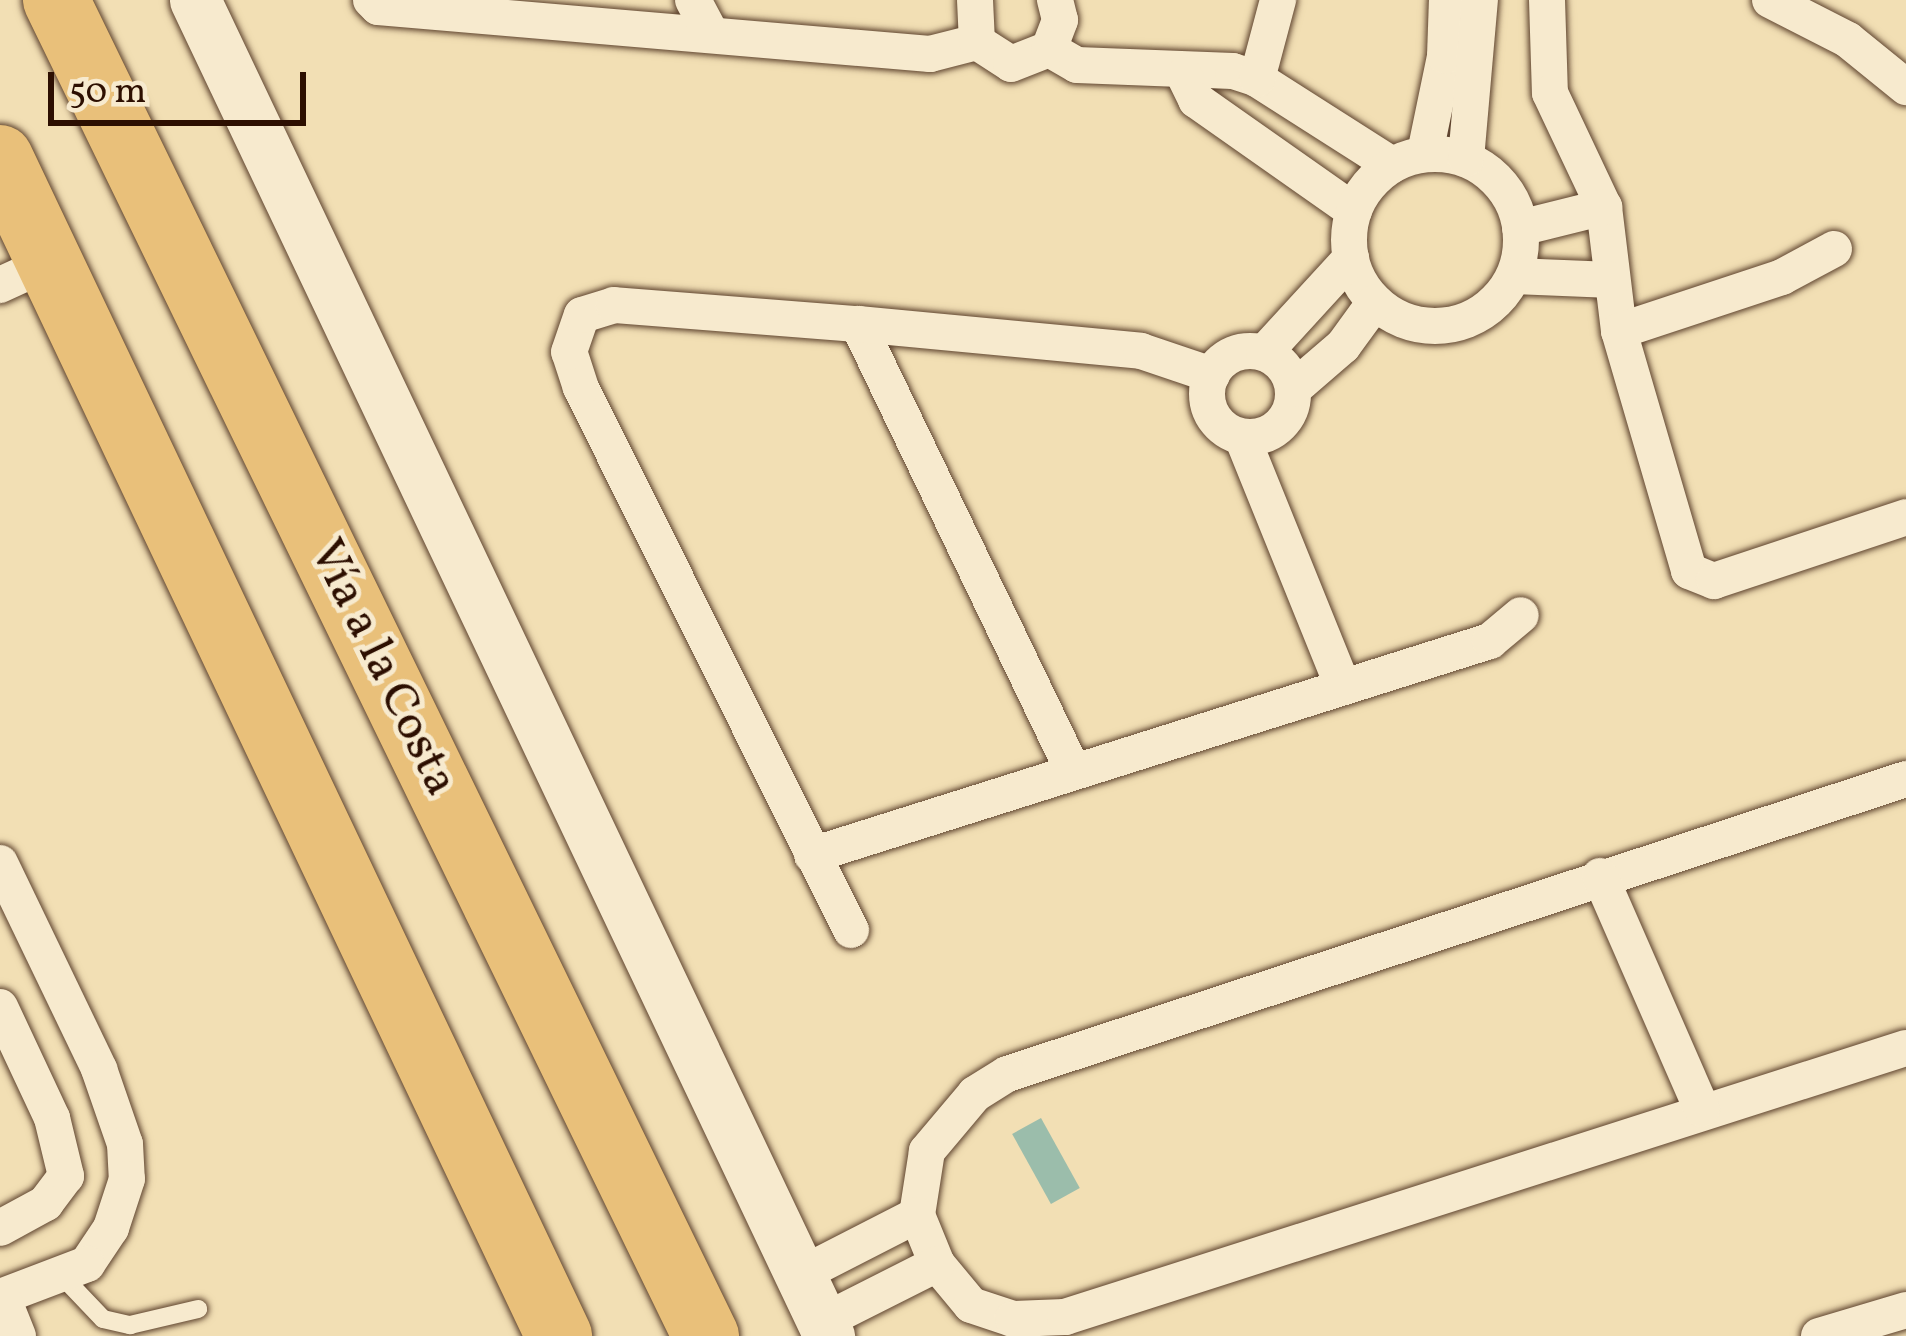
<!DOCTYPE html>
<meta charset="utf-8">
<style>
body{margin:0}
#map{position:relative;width:1906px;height:1336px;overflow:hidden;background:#f2dfb4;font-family:Vollkorn,serif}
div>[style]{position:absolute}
.water>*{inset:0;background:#9bbdab;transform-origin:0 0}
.roads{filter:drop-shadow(0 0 3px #5e432e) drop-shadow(0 0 3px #5e432e)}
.lane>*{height:18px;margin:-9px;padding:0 9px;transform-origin:9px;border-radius:9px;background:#f7eace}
.street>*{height:36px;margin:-18px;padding:0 18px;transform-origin:18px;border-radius:18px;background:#f7eace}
.street>.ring{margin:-18px;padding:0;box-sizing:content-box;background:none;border:36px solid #f7eace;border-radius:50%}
.secondary>*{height:51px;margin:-25.5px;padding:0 25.5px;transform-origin:25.5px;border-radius:25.5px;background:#f7eace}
.highway>*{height:66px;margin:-33px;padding:0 33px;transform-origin:33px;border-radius:33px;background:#e9c07a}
span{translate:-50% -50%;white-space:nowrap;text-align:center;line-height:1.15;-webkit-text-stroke:10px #f7eace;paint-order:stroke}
.street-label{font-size:48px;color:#2d0f01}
.scale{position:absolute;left:48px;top:72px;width:258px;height:54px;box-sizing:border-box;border:6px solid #2d0f01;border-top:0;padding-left:15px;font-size:36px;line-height:42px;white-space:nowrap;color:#2d0f01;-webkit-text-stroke:9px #f7eace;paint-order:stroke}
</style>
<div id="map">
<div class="water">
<div style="left:1041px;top:1118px;width:80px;height:33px;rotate:61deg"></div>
</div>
<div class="roads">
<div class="lane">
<div style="left:63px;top:1277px;width:58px;rotate:46.4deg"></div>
<div style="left:103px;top:1319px;width:28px;rotate:13deg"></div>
<div style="left:130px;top:1325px;width:70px;rotate:-13.2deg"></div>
</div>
<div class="street">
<div style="left:371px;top:0;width:10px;rotate:45deg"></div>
<div style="left:378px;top:7px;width:554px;rotate:4.87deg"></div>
<div style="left:930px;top:54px;width:49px;rotate:-14.3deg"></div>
<div style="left:693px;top:0;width:36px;rotate:62deg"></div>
<div style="left:975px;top:0;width:42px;rotate:87.3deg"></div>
<div style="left:977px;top:42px;width:40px;rotate:32.9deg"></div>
<div style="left:1011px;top:64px;width:41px;rotate:-21.5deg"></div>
<div style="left:1049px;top:49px;width:31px;rotate:-69deg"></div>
<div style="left:1060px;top:20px;width:21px;rotate:-104deg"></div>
<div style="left:1547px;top:0;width:93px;rotate:88.2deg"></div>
<div style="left:1550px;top:93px;width:126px;rotate:64.7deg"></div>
<div style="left:1604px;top:207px;width:125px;rotate:83.1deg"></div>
<div style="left:1619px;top:331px;width:250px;rotate:73.7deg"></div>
<div style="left:1689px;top:571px;width:27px;rotate:22deg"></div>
<div style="left:1714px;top:581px;width:202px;rotate:-18.4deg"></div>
<div style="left:1770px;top:0;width:88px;rotate:27.1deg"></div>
<div style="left:1848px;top:40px;width:75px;rotate:39deg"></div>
<div style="left:1049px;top:49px;width:32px;rotate:30deg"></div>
<div style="left:1077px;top:65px;width:156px;rotate:2.2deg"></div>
<div style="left:1233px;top:71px;width:25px;rotate:18deg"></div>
<div style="left:1257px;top:79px;width:160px;rotate:32.5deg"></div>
<div style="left:1184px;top:75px;width:28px;rotate:64deg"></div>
<div style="left:1196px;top:100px;width:193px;rotate:35.1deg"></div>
<div style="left:1257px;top:79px;width:82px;rotate:-75.1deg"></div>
<div style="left:1425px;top:153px;width:99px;rotate:-78.3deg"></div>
<div style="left:1445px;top:56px;width:56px;rotate:-88deg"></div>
<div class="ring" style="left:1349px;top:154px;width:136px;height:136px"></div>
<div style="left:1466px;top:159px;width:160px;rotate:-85deg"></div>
<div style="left:1520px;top:228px;width:87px;rotate:-14deg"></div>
<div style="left:1514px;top:276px;width:98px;rotate:2.3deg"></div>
<div style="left:0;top:285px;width:55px;rotate:-24.7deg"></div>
<div style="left:858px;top:324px;width:497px;rotate:64.3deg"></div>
<div style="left:1619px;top:331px;width:172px;rotate:-18.3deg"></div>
<div style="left:1782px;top:277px;width:59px;rotate:-28.3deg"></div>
<div class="ring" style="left:1207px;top:351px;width:50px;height:50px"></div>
<div style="left:1264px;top:353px;width:129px;rotate:-47.5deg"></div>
<div style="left:1293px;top:389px;width:66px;rotate:-40.7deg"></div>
<div style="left:1343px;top:346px;width:54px;rotate:-54deg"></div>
<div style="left:1242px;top:437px;width:270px;rotate:68deg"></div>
<div style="left:1906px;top:779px;width:946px;rotate:161.83deg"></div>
<div style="left:1007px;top:1074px;width:38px;rotate:148deg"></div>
<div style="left:975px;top:1094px;width:75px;rotate:130.1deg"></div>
<div style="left:927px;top:1151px;width:65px;rotate:98.9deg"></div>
<div style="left:917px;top:1215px;width:53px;rotate:67.8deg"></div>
<div style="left:937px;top:1264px;width:53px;rotate:50.3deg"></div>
<div style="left:971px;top:1305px;width:44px;rotate:18.4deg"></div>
<div style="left:1013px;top:1319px;width:52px;rotate:-2.2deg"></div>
<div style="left:1065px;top:1317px;width:883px;rotate:-17.74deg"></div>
<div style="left:812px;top:855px;width:711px;rotate:-17.52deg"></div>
<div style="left:1490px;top:641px;width:40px;rotate:-40deg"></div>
<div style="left:0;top:863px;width:229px;rotate:64.3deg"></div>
<div style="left:99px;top:1069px;width:79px;rotate:70.9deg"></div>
<div style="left:125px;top:1144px;width:35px;rotate:87deg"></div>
<div style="left:127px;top:1179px;width:52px;rotate:108.1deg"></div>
<div style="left:111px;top:1228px;width:43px;rotate:123.7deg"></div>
<div style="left:87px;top:1264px;width:93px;rotate:159.2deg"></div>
<div style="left:1600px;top:876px;width:254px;rotate:66.4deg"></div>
<div style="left:851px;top:930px;width:606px;rotate:-116.48deg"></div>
<div style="left:581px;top:388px;width:38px;rotate:-108deg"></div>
<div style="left:569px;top:352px;width:39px;rotate:-71deg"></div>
<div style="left:582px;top:315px;width:34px;rotate:-17deg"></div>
<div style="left:614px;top:305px;width:245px;rotate:4.5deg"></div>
<div style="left:858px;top:324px;width:284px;rotate:5.4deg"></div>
<div style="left:1141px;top:351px;width:75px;rotate:18.7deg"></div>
<div style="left:0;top:1007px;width:123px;rotate:64.9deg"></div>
<div style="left:52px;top:1118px;width:60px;rotate:76.4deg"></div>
<div style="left:66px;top:1176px;width:34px;rotate:127deg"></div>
<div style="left:46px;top:1203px;width:52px;rotate:151.5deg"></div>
<div style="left:800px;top:1275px;width:131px;rotate:-27.1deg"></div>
<div style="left:2px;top:1296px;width:43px;rotate:68.2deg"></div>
<div style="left:822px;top:1322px;width:129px;rotate:-26.8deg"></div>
<div style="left:1819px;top:1336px;width:91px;rotate:-16.6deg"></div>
</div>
<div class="secondary">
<div style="left:195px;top:0;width:1479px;rotate:64.61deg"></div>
</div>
<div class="highway">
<div style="left:56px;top:0;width:1486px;rotate:64.06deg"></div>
<div style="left:0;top:158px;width:1304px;rotate:64.61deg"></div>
</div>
</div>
<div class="street-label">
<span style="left:382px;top:668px;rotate:64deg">Vía a la Costa</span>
</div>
<div class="scale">50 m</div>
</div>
